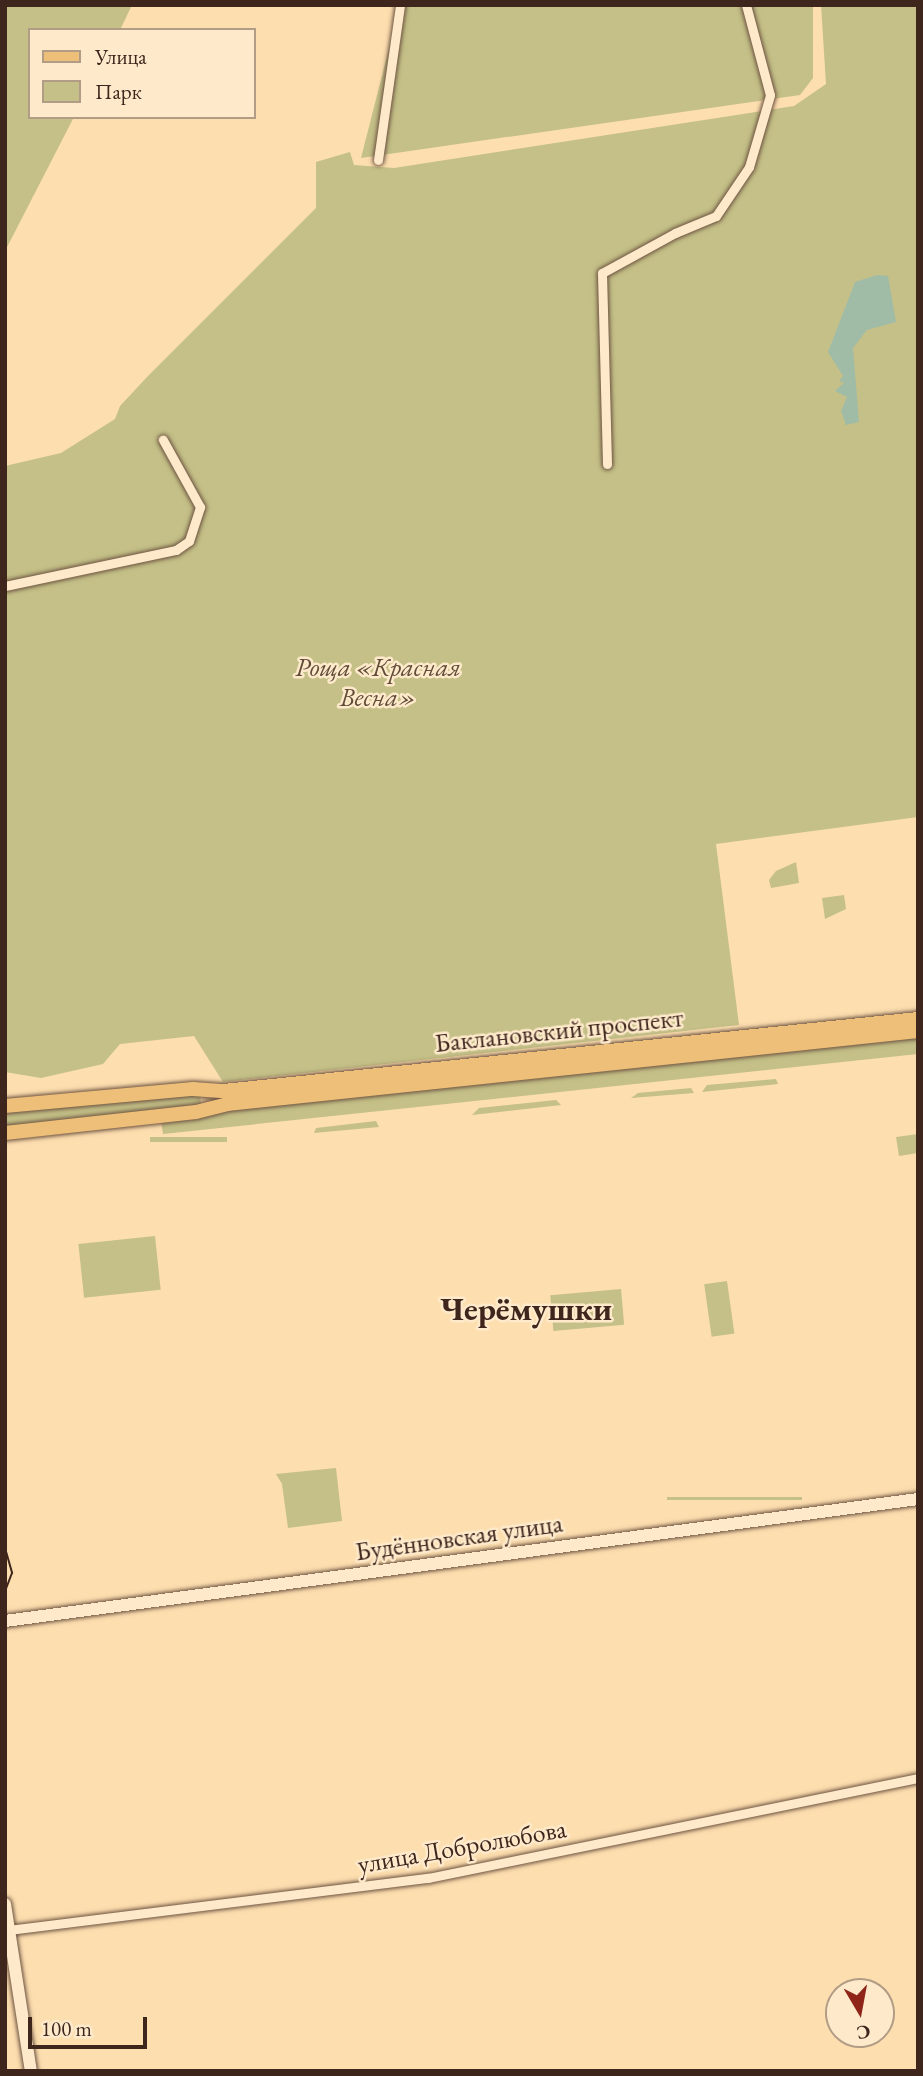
<!DOCTYPE html>
<meta charset="utf-8">
<style>
body{margin:0}
#map{position:relative;width:923px;height:2076px;overflow:hidden;background:#fddeaf;font-family:"EB Garamond",serif}
div>[style]{position:absolute}
.green>*{inset:0;background:#c4c087;transform-origin:0 0}
.water>*{inset:0;background:#a0bca7}
.roads{filter:drop-shadow(0 0 2px #6e5442) drop-shadow(0 0 2px #6e5442)}
.street>*{height:9px;margin:-4.5px;padding:0 4.5px;transform-origin:4.5px;border-radius:4.5px;background:#feeacb}
.secondary>*{height:12px;margin:-6px;padding:0 6px;transform-origin:6px;border-radius:6px;background:#feeacb}
.primary>*{height:14px;margin:-7px;padding:0 7px;transform-origin:7px;border-radius:7px;background:#eebf78}
.tram>*{height:2px;margin:-1px;padding:0 1px;transform-origin:1px;border-radius:1px;background:#3e261d}
span{translate:-50% -50%;white-space:nowrap;text-align:center;line-height:1.15;-webkit-text-stroke:5px #feeacb;paint-order:stroke}
.park-label{font-size:26px;color:#604c38;font-style:italic}
.street-label{font-size:26px;color:#3e261d}
.district-label{font-size:33px;color:#3e261d;font-weight:700}
.frame{position:absolute;inset:0;border:7px solid #3e261d;pointer-events:none}
.legend{position:absolute;left:28px;top:28px;width:228px;height:91px;box-sizing:border-box;background:#feeacb;border:2px solid #b19c85;margin:0;padding:9px 12px;list-style:none;font-size:21px;color:#3e261d}
.legend li{display:flex;align-items:center;gap:14px;height:35px}
.legend b{width:35px;border:2px solid #b19c85}
.north{position:absolute;left:825px;top:1978px;width:70px;height:70px;box-sizing:border-box;background:#feeacb;border:2px solid #b19c85;border-radius:50%;rotate:170deg;font-size:19px;font-weight:700;line-height:28px;text-align:center;color:#3e261d}
.north::after{content:'';display:block;margin:auto;width:24px;height:32px;background:#8f2418;clip-path:polygon(50% 0,100% 100%,50% 72%,0 100%)}
.scale{position:absolute;left:28px;top:2017px;width:119px;height:32px;box-sizing:border-box;border:4px solid #3e261d;border-top:0;padding-left:9px;font-size:21px;line-height:24px;white-space:nowrap;color:#3e261d;-webkit-text-stroke:5px #feeacb;paint-order:stroke}
</style>
<div id="map">
<div class="green">
<div style="clip-path:polygon(5px 5px,132px 5px,120px 30px,30px 30px,30px 117px,74px 117px,5px 251px)"></div>
<div style="clip-path:polygon(400px 5px,813px 5px,813px 78px,800px 95px,361px 158px)"></div>
<div style="clip-path:polygon(821px 5px,918px 5px,918px 817px,716px 844px,739px 1025px,223px 1082px,194px 1036px,120px 1044px,103px 1064px,41px 1078px,5px 1072px,5px 466px,61px 453px,115px 419px,120px 406px,148px 376px,316px 208px,316px 162px,350px 152px,354px 165px,394px 168px,794px 106px,826px 84px)"></div>
<div style="clip-path:polygon(796px 862px,799px 883px,771px 888px,769px 880px,776px 871px)"></div>
<div style="clip-path:polygon(844px 895px,846px 909px,825px 919px,822px 898px)"></div>
<div style="clip-path:polygon(918px 1037px,918px 1054px,163px 1134px,161px 1121px,224px 1110px)"></div>
<div style="clip-path:polygon(776px 1079px,778px 1084px,702px 1092px,707px 1085px)"></div>
<div style="clip-path:polygon(691px 1088px,694px 1093px,631px 1098px,638px 1093px)"></div>
<div style="clip-path:polygon(200px 1095px,201px 1105px,5px 1128px,5px 1112px)"></div>
<div style="clip-path:polygon(556px 1100px,561px 1105px,472px 1115px,479px 1108px)"></div>
<div style="clip-path:polygon(376px 1121px,379px 1127px,314px 1133px,316px 1128px)"></div>
<div style="clip-path:polygon(918px 1134px,918px 1153px,899px 1156px,896px 1137px)"></div>
<div style="left:227px;top:1137px;width:5px;height:77px;rotate:90deg"></div>
<div style="left:155px;top:1236px;width:54px;height:77px;rotate:84deg"></div>
<div style="left:727px;top:1281px;width:53px;height:23px;rotate:82deg"></div>
<div style="left:621px;top:1289px;width:36px;height:71px;rotate:85deg"></div>
<div style="clip-path:polygon(336px 1468px,342px 1521px,288px 1528px,282px 1484px,276px 1474px)"></div>
<div style="left:802px;top:1497px;width:3px;height:135px;rotate:90deg"></div>
</div>
<div class="water">
<div style="clip-path:polygon(877px 275px,888px 276px,896px 322px,867px 330px,853px 348px,859px 422px,846px 425px,841px 411px,847px 397px,835px 391px,844px 383px,839px 381px,843px 376px,828px 352px,855px 282px)"></div>
</div>
<div class="roads">
<div class="street">
<div style="left:378px;top:160px;width:157px;rotate:-81.9deg"></div>
<div style="left:607px;top:464px;width:191px;rotate:-91.5deg"></div>
<div style="left:602px;top:273px;width:83px;rotate:-28.7deg"></div>
<div style="left:675px;top:233px;width:44px;rotate:-22.5deg"></div>
<div style="left:716px;top:216px;width:59px;rotate:-56deg"></div>
<div style="left:749px;top:167px;width:75px;rotate:-73.7deg"></div>
<div style="left:770px;top:95px;width:93px;rotate:-104.9deg"></div>
<div style="left:5px;top:586px;width:175px;rotate:-11.9deg"></div>
<div style="left:176px;top:550px;width:16px;rotate:-35deg"></div>
<div style="left:189px;top:541px;width:36px;rotate:-72deg"></div>
<div style="left:200px;top:507px;width:77px;rotate:-118.9deg"></div>
<div style="left:9px;top:1930px;width:422px;rotate:-7.1deg"></div>
<div style="left:428px;top:1878px;width:500px;rotate:-11.53deg"></div>
</div>
<div class="secondary">
<div style="left:5px;top:1621px;width:921px;rotate:-7.61deg"></div>
<div style="left:5px;top:1904px;width:169px;rotate:81.2deg"></div>
</div>
<div class="primary">
<div style="left:5px;top:1106px;width:189px;rotate:-5.2deg"></div>
<div style="left:193px;top:1089px;width:31px;rotate:4deg"></div>
<div style="left:224px;top:1091px;width:698px;rotate:-5.92deg"></div>
<div style="left:5px;top:1133px;width:192px;rotate:-6.3deg"></div>
<div style="left:196px;top:1112px;width:32px;rotate:-14deg"></div>
<div style="left:227px;top:1104px;width:695px;rotate:-6.03deg"></div>
</div>
</div>
<div class="tram">
<div style="left:5px;top:1548px;width:26px;rotate:74deg"></div>
<div style="left:12px;top:1573px;width:19px;rotate:111deg"></div>
</div>
<div class="park-label">
<span style="left:378px;top:683px">Роща «Красная<br>Весна»</span>
</div>
<div class="street-label">
<span style="left:559px;top:1031px;rotate:-6deg">Баклановский проспект</span>
<span style="left:459px;top:1538px;rotate:-8deg">Будённовская улица</span>
<span style="left:462px;top:1847px;rotate:-10deg">улица Добролюбова</span>
</div>
<div class="district-label">
<span style="left:526px;top:1309px">Черёмушки</span>
</div>
<div class="frame"></div>
<ul class="legend">
<li><b style="height:9px;background:#eebf78"></b>Улица</li>
<li><b style="height:19px;background:#c4c087"></b>Парк</li>
</ul>
<div class="north">С</div>
<div class="scale">100 m</div>
</div>
